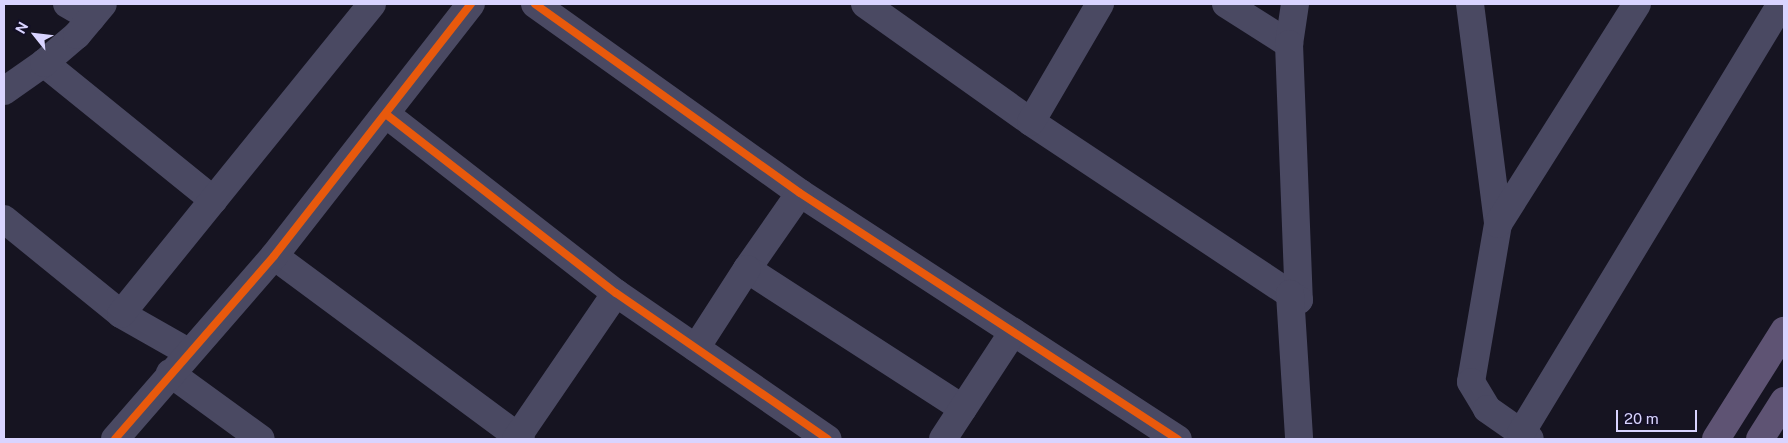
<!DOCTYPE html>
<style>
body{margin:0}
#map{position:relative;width:1788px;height:443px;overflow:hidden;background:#161421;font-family:"Public Sans",sans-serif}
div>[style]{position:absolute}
.street>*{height:28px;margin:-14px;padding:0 14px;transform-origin:14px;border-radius:14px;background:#4a4962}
.primary>*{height:28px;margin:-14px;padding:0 14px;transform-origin:14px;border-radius:14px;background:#5e5373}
.cycleway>*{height:8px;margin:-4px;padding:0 4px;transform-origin:4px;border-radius:4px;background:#e8590c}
span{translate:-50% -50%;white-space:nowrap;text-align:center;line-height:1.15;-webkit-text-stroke:4px #130f26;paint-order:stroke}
.frame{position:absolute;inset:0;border:5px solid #d9d4ff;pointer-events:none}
.north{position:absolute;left:10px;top:10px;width:50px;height:50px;-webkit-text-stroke:4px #130f26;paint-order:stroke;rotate:299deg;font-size:14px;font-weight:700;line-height:20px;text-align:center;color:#d9d4ff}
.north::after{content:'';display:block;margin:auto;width:18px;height:22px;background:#d9d4ff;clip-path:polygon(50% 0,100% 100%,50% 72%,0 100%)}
.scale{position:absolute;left:1616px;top:410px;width:81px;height:22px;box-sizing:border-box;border:2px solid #d9d4ff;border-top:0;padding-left:6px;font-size:15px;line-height:18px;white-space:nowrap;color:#d9d4ff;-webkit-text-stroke:4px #130f26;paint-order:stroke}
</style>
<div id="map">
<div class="street">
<div style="left:67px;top:4px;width:28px;rotate:30deg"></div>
<div style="left:535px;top:4px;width:325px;rotate:35.5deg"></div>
<div style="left:800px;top:193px;width:451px;rotate:33.1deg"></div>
<div style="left:865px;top:4px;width:204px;rotate:35.4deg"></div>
<div style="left:1031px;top:122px;width:311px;rotate:33.6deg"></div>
<div style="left:1226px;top:4px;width:75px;rotate:32.4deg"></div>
<div style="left:1295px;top:4px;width:40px;rotate:98.5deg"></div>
<div style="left:1289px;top:44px;width:256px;rotate:87.8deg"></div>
<div style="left:1299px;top:300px;width:11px;rotate:-146deg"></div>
<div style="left:1290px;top:294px;width:145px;rotate:86.4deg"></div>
<div style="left:1470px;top:4px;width:222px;rotate:82.7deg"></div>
<div style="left:1498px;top:224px;width:160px;rotate:99.7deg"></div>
<div style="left:1471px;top:382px;width:31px;rotate:59deg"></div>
<div style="left:1487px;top:409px;width:52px;rotate:34.9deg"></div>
<div style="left:44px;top:63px;width:218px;rotate:39deg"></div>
<div style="left:4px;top:91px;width:49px;rotate:-35deg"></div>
<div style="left:44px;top:63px;width:43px;rotate:-40.3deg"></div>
<div style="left:77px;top:35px;width:40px;rotate:-50deg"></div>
<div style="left:387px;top:115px;width:290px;rotate:37.9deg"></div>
<div style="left:616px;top:293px;width:257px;rotate:34.6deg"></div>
<div style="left:1031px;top:122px;width:137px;rotate:-59.7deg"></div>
<div style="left:800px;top:193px;width:93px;rotate:124.9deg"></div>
<div style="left:747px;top:269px;width:257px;rotate:32.9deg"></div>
<div style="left:4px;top:219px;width:151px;rotate:39.1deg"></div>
<div style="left:121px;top:314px;width:77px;rotate:29.6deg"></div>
<div style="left:1498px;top:224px;width:260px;rotate:-57.7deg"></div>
<div style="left:274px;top:256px;width:307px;rotate:36.5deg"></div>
<div style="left:121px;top:314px;width:399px;rotate:-51deg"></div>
<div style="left:696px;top:348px;width:94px;rotate:-57.2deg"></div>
<div style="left:170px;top:373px;width:112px;rotate:36deg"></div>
<div style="left:1521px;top:433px;width:502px;rotate:-58.78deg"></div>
<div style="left:115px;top:439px;width:242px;rotate:-49deg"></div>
<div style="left:274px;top:256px;width:320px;rotate:-52deg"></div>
<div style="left:516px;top:439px;width:177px;rotate:-55.6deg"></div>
<div style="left:943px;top:439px;width:128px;rotate:-56.8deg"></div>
</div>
<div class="primary">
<div style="left:1716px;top:439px;width:128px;rotate:-57.8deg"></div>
<div style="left:1760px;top:439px;width:45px;rotate:-57.7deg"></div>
</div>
<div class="cycleway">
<div style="left:535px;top:4px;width:325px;rotate:35.5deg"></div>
<div style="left:800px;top:193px;width:451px;rotate:33.1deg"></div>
<div style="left:387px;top:115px;width:290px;rotate:37.9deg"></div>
<div style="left:616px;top:293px;width:257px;rotate:34.6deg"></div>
<div style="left:115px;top:439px;width:242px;rotate:-49deg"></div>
<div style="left:274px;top:256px;width:320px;rotate:-52deg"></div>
</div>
<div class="frame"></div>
<div class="north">N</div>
<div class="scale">20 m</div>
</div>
